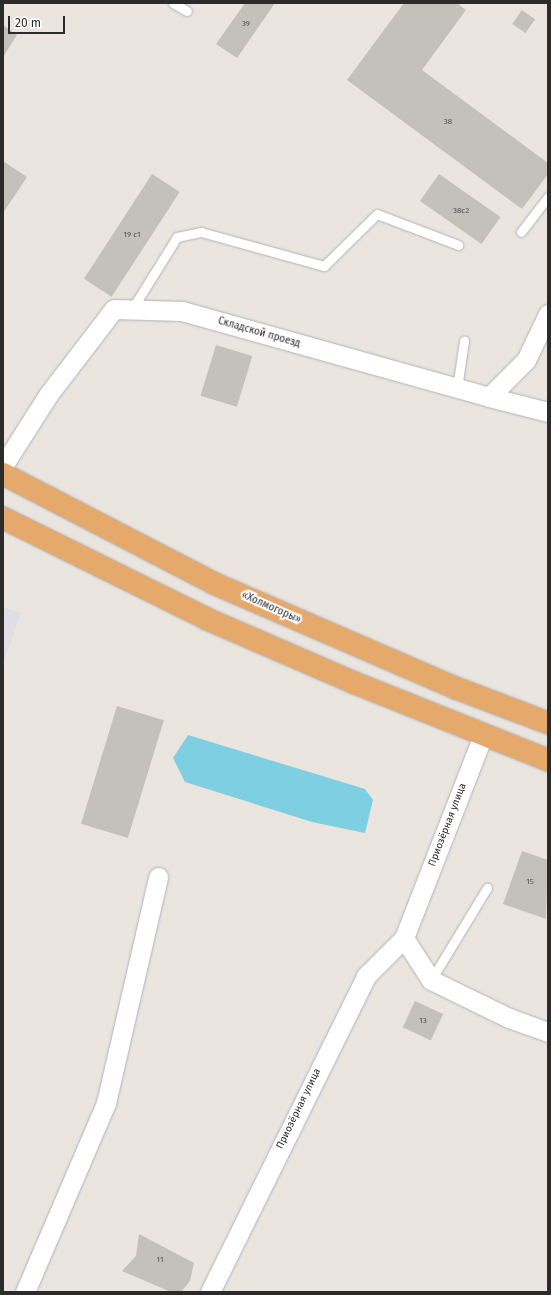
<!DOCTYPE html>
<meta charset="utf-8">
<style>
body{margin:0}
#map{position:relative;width:551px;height:1295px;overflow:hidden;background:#ebe5df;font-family:"Fira Sans",sans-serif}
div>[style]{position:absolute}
.industrial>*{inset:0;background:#dfdee4}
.water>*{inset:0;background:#7ecfe1}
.building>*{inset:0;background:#c4c0ba;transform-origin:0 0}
.roads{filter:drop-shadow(0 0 1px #afb2ba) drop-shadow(0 0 1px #afb2ba)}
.service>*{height:9px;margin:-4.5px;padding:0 4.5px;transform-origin:4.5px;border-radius:4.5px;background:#fff}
.minor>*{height:19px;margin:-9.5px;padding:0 9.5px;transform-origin:9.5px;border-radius:9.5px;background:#fff}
.trunk>*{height:22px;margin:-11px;padding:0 11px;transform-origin:11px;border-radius:11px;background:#e6a96c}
span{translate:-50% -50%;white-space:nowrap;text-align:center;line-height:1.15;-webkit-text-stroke:4px #fff;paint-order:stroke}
.number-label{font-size:8px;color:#51504f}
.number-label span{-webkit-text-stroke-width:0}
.street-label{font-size:10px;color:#2b2b2b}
.frame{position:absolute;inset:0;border:4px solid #2b2b2b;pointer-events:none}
.scale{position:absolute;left:8px;top:16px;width:57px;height:18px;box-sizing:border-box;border:2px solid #2b2b2b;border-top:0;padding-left:5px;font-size:12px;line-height:14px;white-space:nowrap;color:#2b2b2b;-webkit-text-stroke:3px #fff;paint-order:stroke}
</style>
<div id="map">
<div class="industrial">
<div style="clip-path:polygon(3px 607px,21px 613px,3px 664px)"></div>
</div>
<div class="water">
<div style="clip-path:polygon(188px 735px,365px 789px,373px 800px,365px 833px,312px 822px,185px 782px,173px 758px)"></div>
</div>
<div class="building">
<div style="clip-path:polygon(245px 3px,275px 3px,237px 58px,216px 44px)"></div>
<div style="clip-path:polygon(404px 3px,457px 3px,466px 10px,422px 70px,548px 163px,548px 174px,522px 209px,347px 80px)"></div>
<div style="left:522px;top:10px;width:16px;height:17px;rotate:35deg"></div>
<div style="clip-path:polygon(3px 25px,17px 35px,3px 57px)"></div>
<div style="clip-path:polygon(3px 161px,27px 177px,3px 213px)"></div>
<div style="left:152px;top:174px;width:33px;height:125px;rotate:33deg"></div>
<div style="left:439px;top:174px;width:75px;height:33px;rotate:35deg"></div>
<div style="left:216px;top:345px;width:38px;height:53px;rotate:17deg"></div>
<div style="left:117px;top:706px;width:49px;height:123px;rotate:17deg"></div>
<div style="clip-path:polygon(522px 851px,548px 860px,546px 919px,503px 904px)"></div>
<div style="left:415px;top:1001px;width:31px;height:29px;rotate:25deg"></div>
<div style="clip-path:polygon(139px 1234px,194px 1263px,190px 1281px,181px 1292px,171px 1292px,122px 1271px,136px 1256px)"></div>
</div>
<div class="roads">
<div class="service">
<div style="left:173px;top:3px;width:16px;rotate:30deg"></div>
<div style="left:521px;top:232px;width:44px;rotate:-52.4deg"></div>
<div style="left:132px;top:309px;width:85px;rotate:-58deg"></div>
<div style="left:177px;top:237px;width:25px;rotate:-12deg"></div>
<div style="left:201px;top:232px;width:128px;rotate:15.5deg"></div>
<div style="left:324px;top:266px;width:74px;rotate:-44.5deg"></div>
<div style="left:377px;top:214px;width:87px;rotate:20.9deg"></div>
<div style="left:457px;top:388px;width:48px;rotate:-81.5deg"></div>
<div style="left:431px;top:980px;width:108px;rotate:-58.7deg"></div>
</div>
<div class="minor">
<div style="left:489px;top:397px;width:61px;rotate:14.3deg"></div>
<div style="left:3px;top:466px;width:84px;rotate:-57.6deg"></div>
<div style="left:48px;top:395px;width:108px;rotate:-52.5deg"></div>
<div style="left:114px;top:309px;width:68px;rotate:1.7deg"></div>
<div style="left:182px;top:311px;width:319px;rotate:15.6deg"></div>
<div style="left:489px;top:397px;width:52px;rotate:-45deg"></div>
<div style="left:526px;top:360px;width:51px;rotate:-64.4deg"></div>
<div style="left:404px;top:938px;width:50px;rotate:57.3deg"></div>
<div style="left:431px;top:980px;width:87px;rotate:26deg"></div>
<div style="left:509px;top:1018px;width:41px;rotate:19.7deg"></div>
<div style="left:25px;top:1292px;width:206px;rotate:-66.8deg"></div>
<div style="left:106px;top:1103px;width:232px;rotate:-77deg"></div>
<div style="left:210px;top:1292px;width:352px;rotate:-63.7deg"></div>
<div style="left:366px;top:976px;width:54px;rotate:-45deg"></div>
<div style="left:404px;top:938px;width:218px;rotate:-68.7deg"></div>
</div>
<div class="trunk">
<div style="left:3px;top:474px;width:237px;rotate:27.4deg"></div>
<div style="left:213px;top:583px;width:265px;rotate:23.4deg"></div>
<div style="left:456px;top:688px;width:98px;rotate:20.8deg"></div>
<div style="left:3px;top:518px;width:228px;rotate:26.3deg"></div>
<div style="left:207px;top:619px;width:161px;rotate:23.4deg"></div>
<div style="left:355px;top:683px;width:208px;rotate:21.8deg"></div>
</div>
</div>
<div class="number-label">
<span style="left:246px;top:24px">39</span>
<span style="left:448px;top:122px">38</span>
<span style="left:461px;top:211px">38с2</span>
<span style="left:132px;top:235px">19 с1</span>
<span style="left:530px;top:882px">15</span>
<span style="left:423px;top:1021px">13</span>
<span style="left:160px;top:1260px">11</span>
</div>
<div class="street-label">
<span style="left:259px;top:333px;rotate:16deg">Складской проезд</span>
<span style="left:271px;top:608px;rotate:24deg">«Холмогоры»</span>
<span style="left:448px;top:825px;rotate:-69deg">Приозёрная улица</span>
<span style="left:299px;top:1109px;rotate:-64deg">Приозёрная улица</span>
</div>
<div class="frame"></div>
<div class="scale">20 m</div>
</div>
